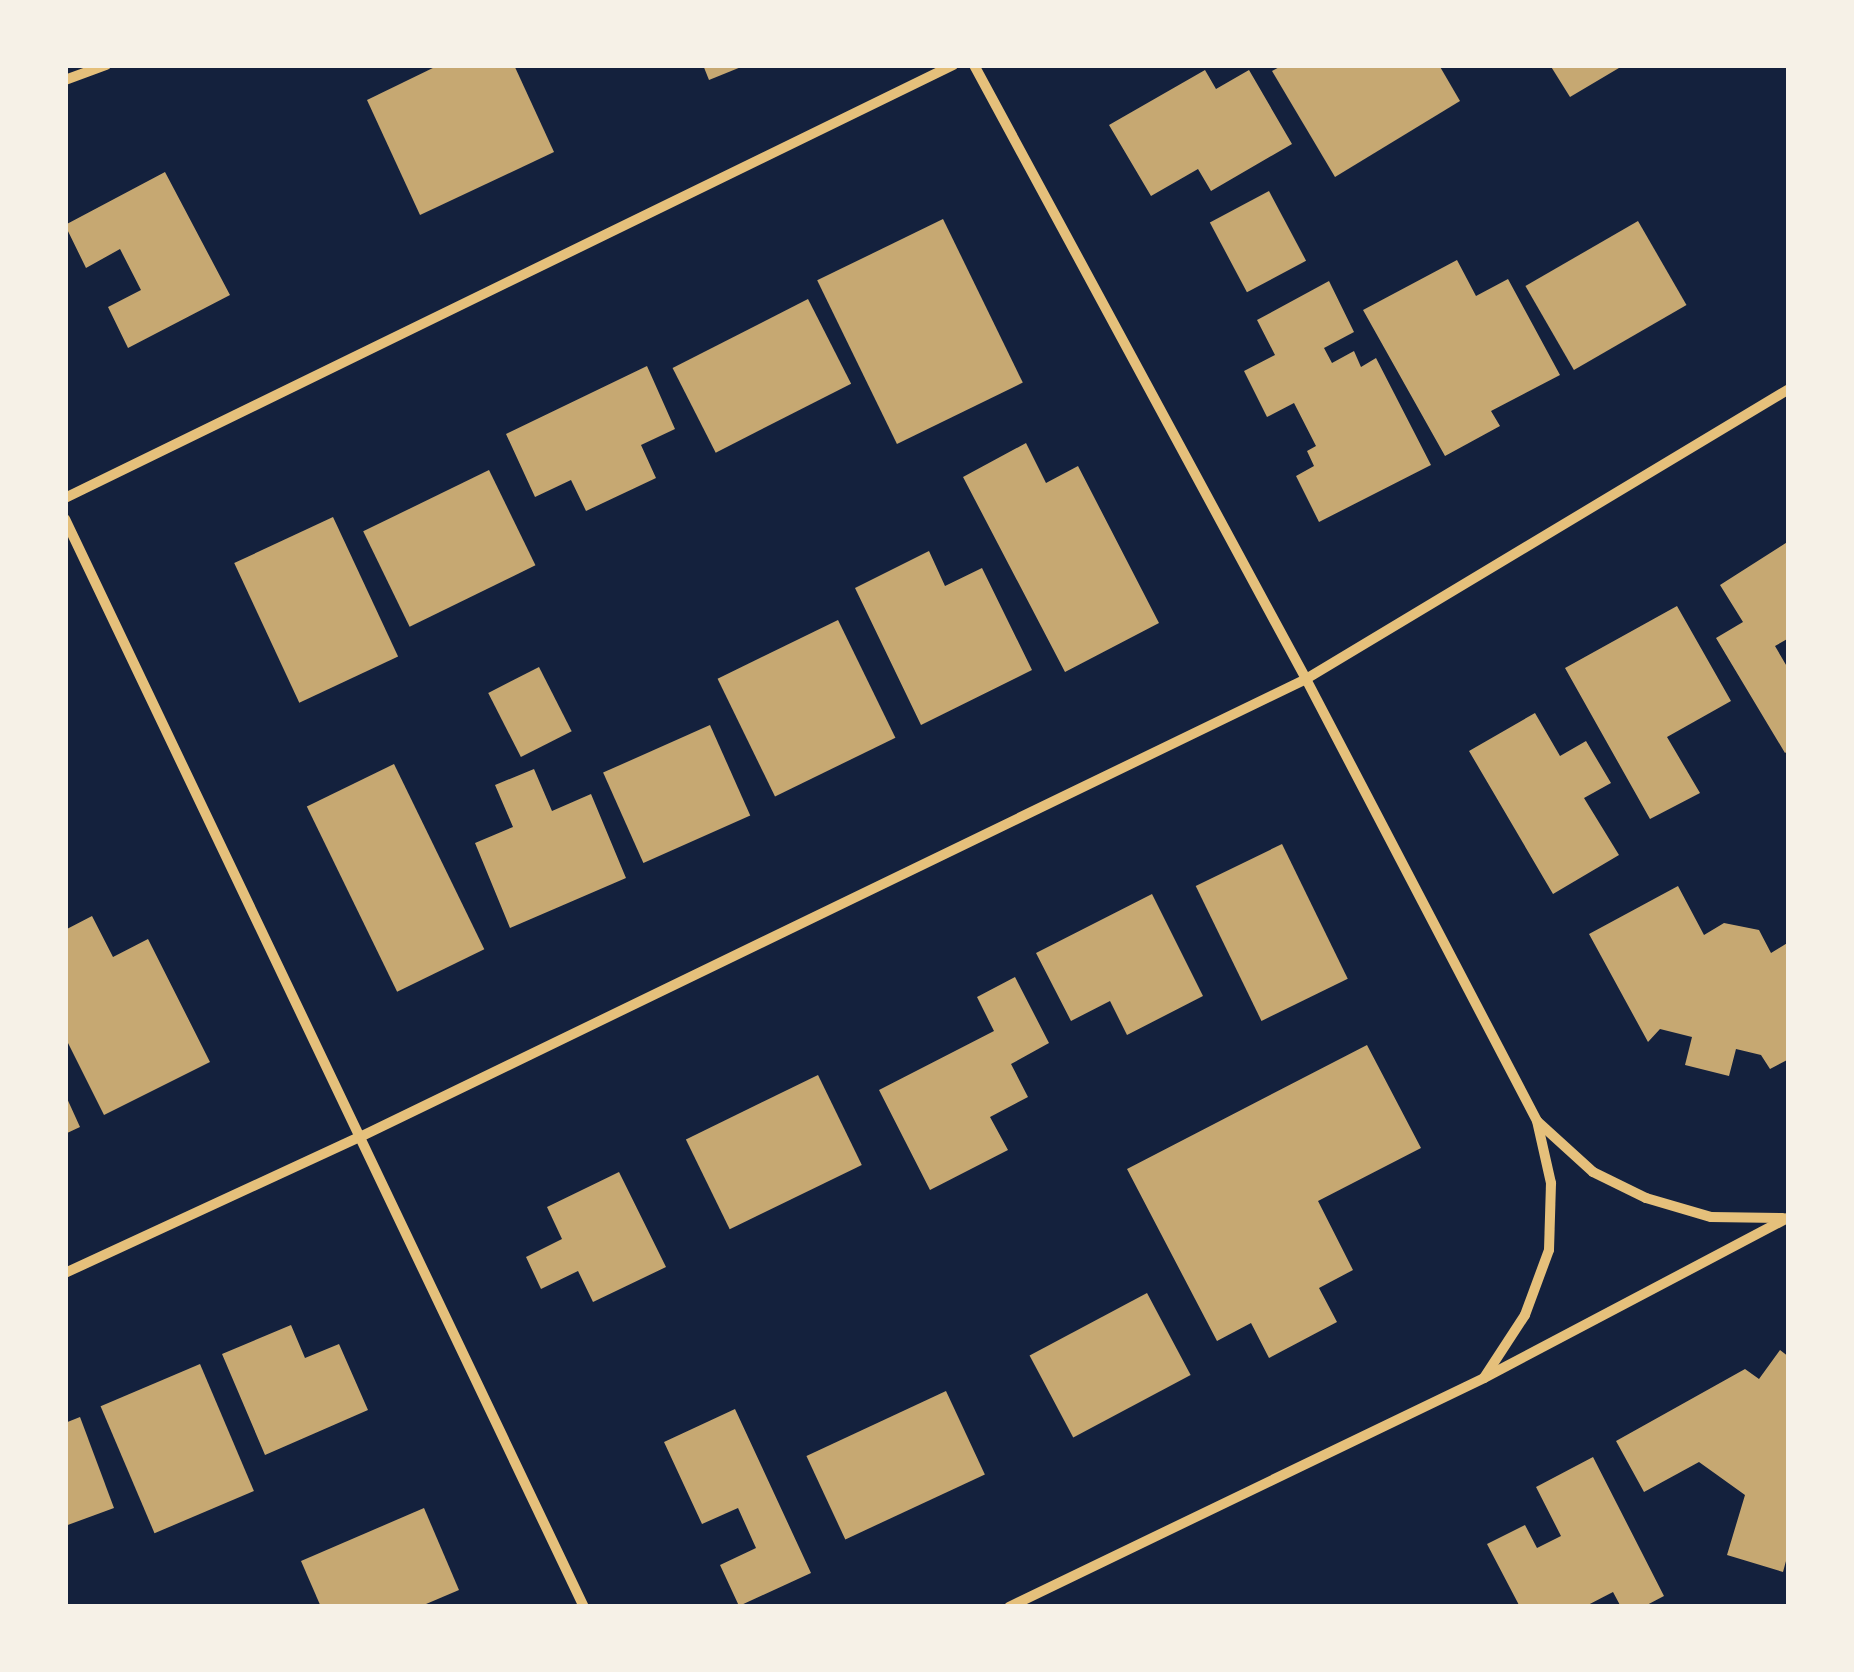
<!DOCTYPE html>
<style>
body{margin:0}
#map{position:relative;width:1854px;height:1672px;overflow:hidden;background:#14213d;font-family:Signika,sans-serif}
div>[style]{position:absolute}
.building>*{inset:0;background:#c6a872;transform-origin:0 0}
.minor>*{height:10px;margin:-5px;padding:0 5px;transform-origin:5px;border-radius:5px;background:#e5c07b}
span{translate:-50% -50%;white-space:nowrap;text-align:center;line-height:1.15;-webkit-text-stroke:9px #f6f1e7;paint-order:stroke}
.frame{position:absolute;inset:0;border:68px solid #f6f1e7;pointer-events:none}
</style>
<div id="map">
<div class="building">
<div style="clip-path:polygon(439px 65px,514px 65px,554px 152px,420px 215px,367px 100px)"></div>
<div style="clip-path:polygon(703px 65px,746px 65px,709px 80px)"></div>
<div style="clip-path:polygon(1283px 65px,1439px 65px,1460px 101px,1335px 177px,1272px 71px)"></div>
<div style="clip-path:polygon(1550px 65px,1624px 65px,1570px 97px)"></div>
<div style="clip-path:polygon(1205px 70px,1216px 89px,1249px 70px,1292px 144px,1211px 191px,1198px 169px,1151px 196px,1109px 125px)"></div>
<div style="clip-path:polygon(165px 172px,230px 295px,128px 348px,108px 307px,141px 290px,120px 249px,86px 268px,65px 225px)"></div>
<div style="left:1269px;top:191px;width:79px;height:67px;rotate:62deg"></div>
<div style="left:943px;top:219px;width:182px;height:140px;rotate:64deg"></div>
<div style="left:1638px;top:221px;width:97px;height:130px;rotate:60deg"></div>
<div style="clip-path:polygon(1457px 260px,1476px 296px,1508px 279px,1560px 375px,1491px 411px,1500px 426px,1445px 456px,1363px 310px)"></div>
<div style="clip-path:polygon(1329px 281px,1354px 332px,1324px 348px,1332px 363px,1354px 351px,1361px 367px,1376px 358px,1431px 465px,1319px 522px,1296px 476px,1314px 466px,1307px 451px,1316px 446px,1294px 403px,1267px 417px,1244px 371px,1275px 355px,1257px 320px)"></div>
<div style="left:808px;top:299px;width:95px;height:152px;rotate:63deg"></div>
<div style="clip-path:polygon(647px 366px,675px 429px,641px 445px,656px 478px,586px 511px,571px 480px,535px 497px,506px 434px)"></div>
<div style="clip-path:polygon(1026px 443px,1046px 483px,1078px 466px,1159px 623px,1065px 672px,963px 477px)"></div>
<div style="left:489px;top:470px;width:106px;height:140px;rotate:64deg"></div>
<div style="left:333px;top:517px;width:154px;height:109px;rotate:65deg"></div>
<div style="clip-path:polygon(1789px 541px,1789px 638px,1775px 646px,1789px 670px,1789px 750px,1785px 753px,1716px 638px,1743px 622px,1720px 585px)"></div>
<div style="clip-path:polygon(929px 551px,945px 586px,982px 568px,1032px 670px,921px 725px,855px 588px)"></div>
<div style="clip-path:polygon(1677px 606px,1731px 701px,1667px 737px,1700px 793px,1650px 819px,1565px 668px)"></div>
<div style="left:838px;top:620px;width:131px;height:134px;rotate:64deg"></div>
<div style="left:539px;top:667px;width:72px;height:57px;rotate:63deg"></div>
<div style="clip-path:polygon(1535px 713px,1560px 756px,1586px 741px,1611px 783px,1584px 798px,1619px 855px,1553px 894px,1469px 751px)"></div>
<div style="left:710px;top:725px;width:99px;height:117px;rotate:66deg"></div>
<div style="left:394px;top:764px;width:206px;height:97px;rotate:64deg"></div>
<div style="clip-path:polygon(534px 769px,552px 811px,591px 794px,626px 878px,510px 928px,475px 843px,513px 827px,495px 785px)"></div>
<div style="left:1282px;top:844px;width:150px;height:96px;rotate:64deg"></div>
<div style="clip-path:polygon(1678px 886px,1704px 935px,1724px 923px,1759px 930px,1771px 953px,1789px 942px,1789px 1059px,1770px 1069px,1761px 1055px,1736px 1049px,1729px 1076px,1685px 1065px,1692px 1037px,1660px 1029px,1648px 1042px,1589px 934px)"></div>
<div style="clip-path:polygon(1152px 894px,1203px 996px,1127px 1035px,1110px 1001px,1071px 1021px,1036px 953px)"></div>
<div style="clip-path:polygon(92px 916px,113px 957px,148px 939px,210px 1062px,104px 1115px,65px 1037px,65px 930px)"></div>
<div style="clip-path:polygon(1015px 977px,1049px 1043px,1011px 1064px,1028px 1097px,990px 1117px,1008px 1150px,930px 1190px,879px 1090px,994px 1031px,977px 997px)"></div>
<div style="clip-path:polygon(1367px 1045px,1421px 1148px,1318px 1201px,1353px 1270px,1319px 1288px,1337px 1322px,1269px 1358px,1251px 1323px,1217px 1341px,1127px 1169px)"></div>
<div style="left:818px;top:1075px;width:100px;height:147px;rotate:64deg"></div>
<div style="clip-path:polygon(65px 1094px,80px 1127px,65px 1134px)"></div>
<div style="clip-path:polygon(619px 1172px,666px 1267px,593px 1302px,578px 1271px,541px 1289px,526px 1257px,562px 1239px,547px 1207px)"></div>
<div style="left:1147px;top:1293px;width:93px;height:133px;rotate:62deg"></div>
<div style="clip-path:polygon(291px 1325px,305px 1358px,339px 1344px,368px 1410px,265px 1455px,222px 1354px)"></div>
<div style="clip-path:polygon(1780px 1350px,1789px 1357px,1789px 1550px,1783px 1572px,1727px 1555px,1745px 1495px,1699px 1462px,1644px 1492px,1616px 1441px,1745px 1369px,1759px 1379px)"></div>
<div style="left:200px;top:1364px;width:138px;height:108px;rotate:67deg"></div>
<div style="left:946px;top:1391px;width:92px;height:154px;rotate:65deg"></div>
<div style="clip-path:polygon(735px 1409px,811px 1573px,739px 1606px,720px 1565px,756px 1548px,738px 1508px,702px 1524px,664px 1442px)"></div>
<div style="clip-path:polygon(80px 1417px,114px 1508px,65px 1526px,65px 1423px)"></div>
<div style="clip-path:polygon(1593px 1457px,1664px 1596px,1643px 1607px,1621px 1607px,1613px 1592px,1584px 1607px,1520px 1607px,1487px 1544px,1525px 1525px,1537px 1548px,1561px 1536px,1536px 1487px)"></div>
<div style="clip-path:polygon(424px 1508px,459px 1590px,419px 1607px,321px 1607px,301px 1561px)"></div>
</div>
<div class="minor">
<div style="left:974px;top:65px;width:698px;rotate:61.6deg"></div>
<div style="left:1306px;top:679px;width:499px;rotate:62.4deg"></div>
<div style="left:1537px;top:1121px;width:64px;rotate:77.3deg"></div>
<div style="left:1551px;top:1183px;width:67px;rotate:91.7deg"></div>
<div style="left:1549px;top:1250px;width:69px;rotate:110.3deg"></div>
<div style="left:1525px;top:1315px;width:75px;rotate:123.1deg"></div>
<div style="left:65px;top:80px;width:44px;rotate:-20.1deg"></div>
<div style="left:65px;top:498px;width:988px;rotate:-25.99deg"></div>
<div style="left:65px;top:519px;width:1205px;rotate:64.5deg"></div>
<div style="left:1538px;top:1122px;width:74px;rotate:42.3deg"></div>
<div style="left:1593px;top:1172px;width:59px;rotate:26.1deg"></div>
<div style="left:1646px;top:1198px;width:68px;rotate:16.3deg"></div>
<div style="left:1711px;top:1217px;width:72px;rotate:0.8deg"></div>
<div style="left:65px;top:1273px;width:327px;rotate:-24.8deg"></div>
<div style="left:362px;top:1136px;width:1049px;rotate:-25.83deg"></div>
<div style="left:1306px;top:679px;width:563px;rotate:-30.98deg"></div>
<div style="left:1009px;top:1607px;width:527px;rotate:-25.74deg"></div>
<div style="left:1484px;top:1378px;width:345px;rotate:-27.8deg"></div>
</div>
<div class="frame"></div>
</div>
